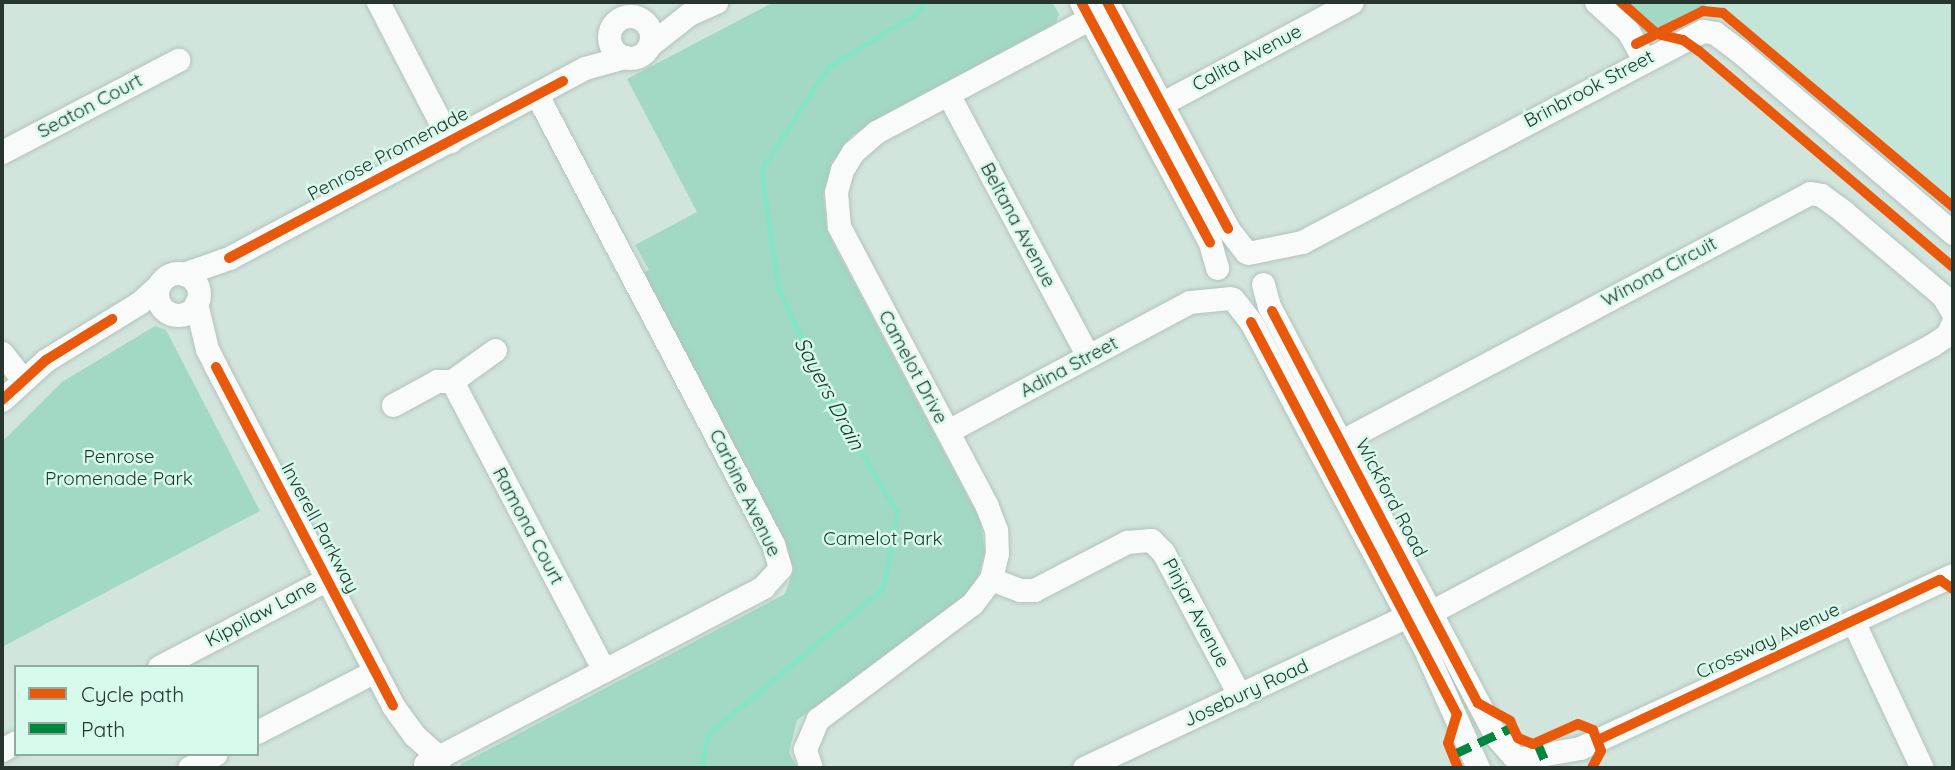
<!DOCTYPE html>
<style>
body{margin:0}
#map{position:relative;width:1955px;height:770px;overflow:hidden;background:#d1e5dd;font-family:Quicksand,sans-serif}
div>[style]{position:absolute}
.built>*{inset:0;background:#c4e6d9}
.green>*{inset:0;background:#a1d9c5}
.stream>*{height:5px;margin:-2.5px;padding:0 2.5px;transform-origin:2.5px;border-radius:2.5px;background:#85e4c6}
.roads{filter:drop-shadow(0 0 2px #b3c2bc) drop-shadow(0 0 2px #b3c2bc)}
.minor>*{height:23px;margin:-11.5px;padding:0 11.5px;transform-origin:11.5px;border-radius:11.5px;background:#f8fbfa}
.minor>.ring{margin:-11.5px;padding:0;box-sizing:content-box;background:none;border:23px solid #f8fbfa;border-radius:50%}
.quiet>*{height:9px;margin-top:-4.5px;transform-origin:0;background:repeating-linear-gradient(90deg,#00873e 0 18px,transparent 0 27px)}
.cycleway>*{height:10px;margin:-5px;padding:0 5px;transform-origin:5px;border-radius:5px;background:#e8590c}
span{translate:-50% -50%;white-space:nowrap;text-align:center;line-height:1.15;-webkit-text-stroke:5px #d6faec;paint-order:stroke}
.street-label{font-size:19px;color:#27352f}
.park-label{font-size:19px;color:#1e352d}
.water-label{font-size:21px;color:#1c322a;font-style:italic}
.frame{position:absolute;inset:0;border:4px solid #27352f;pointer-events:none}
.legend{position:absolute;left:14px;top:665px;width:245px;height:91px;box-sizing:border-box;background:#d6faec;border:2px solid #90aba0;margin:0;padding:9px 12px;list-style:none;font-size:21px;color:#27352f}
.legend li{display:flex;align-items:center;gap:14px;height:35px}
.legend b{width:35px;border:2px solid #90aba0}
</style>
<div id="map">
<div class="built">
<div style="clip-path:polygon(1713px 2px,1953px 2px,1953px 204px,1729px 14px)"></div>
</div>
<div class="green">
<div style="clip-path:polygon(774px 2px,1052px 2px,1059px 14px,1056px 23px,852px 135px,832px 162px,823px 195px,827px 229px,834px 245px,980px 520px,985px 551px,978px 577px,959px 604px,797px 720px,789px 752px,797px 768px,460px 768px,461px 764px,785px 594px,794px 568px,640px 275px,649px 270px,635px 245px,697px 212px,627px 79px)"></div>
<div style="clip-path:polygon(1609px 2px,1711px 2px,1649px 35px)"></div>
<div style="clip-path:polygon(155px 326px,166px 330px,260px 511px,2px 647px,2px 442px,62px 382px)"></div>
</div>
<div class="stream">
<div style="left:701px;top:768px;width:35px;rotate:-78deg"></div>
<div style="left:708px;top:734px;width:228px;rotate:-39.8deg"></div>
<div style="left:883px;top:588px;width:77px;rotate:-79.6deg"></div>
<div style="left:897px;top:512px;width:133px;rotate:-120.8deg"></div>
<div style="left:829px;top:398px;width:121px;rotate:-114.9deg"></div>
<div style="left:778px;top:288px;width:119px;rotate:-98.2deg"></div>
<div style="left:761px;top:170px;width:123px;rotate:-57deg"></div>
<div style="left:828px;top:67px;width:104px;rotate:-31.2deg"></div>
<div style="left:917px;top:13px;width:13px;rotate:-58deg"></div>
</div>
<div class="roads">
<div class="minor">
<div style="left:378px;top:2px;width:157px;rotate:62.6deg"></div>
<div style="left:1081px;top:2px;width:273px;rotate:61.8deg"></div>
<div style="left:1210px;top:243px;width:26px;rotate:74deg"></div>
<div style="left:1107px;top:2px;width:257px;rotate:61.9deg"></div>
<div style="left:1228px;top:229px;width:29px;rotate:52deg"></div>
<div style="left:1596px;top:2px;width:43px;rotate:42.2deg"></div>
<div style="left:1628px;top:31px;width:33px;rotate:61deg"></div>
<div class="ring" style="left:609px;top:16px;width:19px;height:19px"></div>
<div style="left:651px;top:44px;width:48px;rotate:-38.3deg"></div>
<div style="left:689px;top:14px;width:30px;rotate:-24deg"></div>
<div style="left:948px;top:94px;width:297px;rotate:61.9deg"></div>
<div style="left:1148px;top:111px;width:231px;rotate:-28.1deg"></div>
<div style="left:2px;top:152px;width:199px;rotate:-27.6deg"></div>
<div style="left:1248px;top:253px;width:55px;rotate:-11.5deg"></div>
<div style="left:1302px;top:242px;width:453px;rotate:-27.8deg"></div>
<div style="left:1703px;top:31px;width:12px;rotate:9deg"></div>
<div style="left:1715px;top:33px;width:30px;rotate:37deg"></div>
<div style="left:1739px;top:51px;width:281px;rotate:40.4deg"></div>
<div class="ring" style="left:157px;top:273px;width:19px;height:19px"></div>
<div style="left:183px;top:274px;width:49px;rotate:-19.2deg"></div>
<div style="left:229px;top:258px;width:404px;rotate:-28.1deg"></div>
<div style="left:585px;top:68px;width:41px;rotate:-15.8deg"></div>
<div style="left:1263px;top:284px;width:23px;rotate:75deg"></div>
<div style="left:1269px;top:306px;width:485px;rotate:62.2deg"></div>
<div style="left:1495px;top:735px;width:30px;rotate:49deg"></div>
<div style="left:1233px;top:299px;width:29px;rotate:52deg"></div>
<div style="left:1251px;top:322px;width:368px;rotate:62deg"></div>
<div style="left:1424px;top:647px;width:133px;rotate:65.9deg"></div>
<div style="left:196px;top:303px;width:47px;rotate:76.6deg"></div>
<div style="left:207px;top:349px;width:20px;rotate:63deg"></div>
<div style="left:216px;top:367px;width:382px;rotate:62.4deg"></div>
<div style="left:393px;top:706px;width:36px;rotate:54deg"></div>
<div style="left:414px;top:735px;width:25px;rotate:42deg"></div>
<div style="left:433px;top:752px;width:17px;rotate:69deg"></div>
<div style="left:2px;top:353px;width:34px;rotate:52deg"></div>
<div style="left:452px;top:381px;width:327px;rotate:62.3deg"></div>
<div style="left:2px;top:400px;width:59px;rotate:-42.3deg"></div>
<div style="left:46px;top:360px;width:109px;rotate:-31.5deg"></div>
<div style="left:139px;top:303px;width:27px;rotate:-42deg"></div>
<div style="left:393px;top:405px;width:50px;rotate:-28.6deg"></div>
<div style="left:437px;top:381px;width:15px"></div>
<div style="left:452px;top:381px;width:53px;rotate:-35.8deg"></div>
<div style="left:948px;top:431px;width:274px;rotate:-28.1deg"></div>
<div style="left:1190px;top:302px;width:40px;rotate:-5.7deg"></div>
<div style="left:1321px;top:452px;width:553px;rotate:-27.91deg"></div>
<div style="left:1810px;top:193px;width:11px;rotate:10deg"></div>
<div style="left:1821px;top:195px;width:29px;rotate:36deg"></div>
<div style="left:1844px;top:212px;width:130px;rotate:40.3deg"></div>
<div style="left:1943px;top:296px;width:20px;rotate:60deg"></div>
<div style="left:991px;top:579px;width:31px;rotate:21deg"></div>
<div style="left:1020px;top:590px;width:14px"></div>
<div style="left:1034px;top:590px;width:105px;rotate:-27.3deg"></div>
<div style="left:1127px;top:542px;width:24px;rotate:-5deg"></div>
<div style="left:1151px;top:540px;width:17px;rotate:45deg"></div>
<div style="left:1163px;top:552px;width:163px;rotate:61.9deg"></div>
<div style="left:1431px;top:612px;width:568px;rotate:-28.05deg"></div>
<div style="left:1932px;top:345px;width:18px;rotate:-34deg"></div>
<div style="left:1947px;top:335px;width:14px;rotate:-65deg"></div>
<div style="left:1853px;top:621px;width:162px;rotate:64.9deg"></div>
<div style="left:159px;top:667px;width:190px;rotate:-27.6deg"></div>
<div style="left:257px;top:732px;width:133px;rotate:-27.3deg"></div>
<div style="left:2px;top:750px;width:16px;rotate:-30deg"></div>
<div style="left:1517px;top:759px;width:64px;rotate:-9.9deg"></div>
<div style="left:1580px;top:748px;width:411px;rotate:-24.9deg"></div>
<div style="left:425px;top:764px;width:382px;rotate:-27.6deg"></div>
<div style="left:763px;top:587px;width:25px;rotate:-48deg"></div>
<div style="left:780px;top:568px;width:25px;rotate:-106deg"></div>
<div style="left:773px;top:544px;width:507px;rotate:-117.73deg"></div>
<div style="left:189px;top:768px;width:30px;rotate:-28deg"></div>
<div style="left:811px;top:768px;width:20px;rotate:-108deg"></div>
<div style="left:805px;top:749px;width:33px;rotate:-67deg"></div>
<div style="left:818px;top:719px;width:192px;rotate:-36.8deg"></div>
<div style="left:972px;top:604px;width:31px;rotate:-53deg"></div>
<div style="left:991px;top:579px;width:26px;rotate:-77deg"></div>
<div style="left:997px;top:554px;width:24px;rotate:-92deg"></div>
<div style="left:996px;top:530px;width:26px;rotate:-111deg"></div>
<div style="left:987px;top:506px;width:317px;rotate:-117.9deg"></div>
<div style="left:839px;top:226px;width:34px;rotate:-95deg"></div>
<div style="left:836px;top:192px;width:23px;rotate:-75deg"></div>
<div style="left:842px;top:170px;width:21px;rotate:-59deg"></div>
<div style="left:853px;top:152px;width:30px;rotate:-41deg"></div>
<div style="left:876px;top:132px;width:242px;rotate:-28deg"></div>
<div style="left:1084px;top:768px;width:357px;rotate:-25.2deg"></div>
</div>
</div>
<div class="quiet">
<div style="left:1537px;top:742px;width:28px;rotate:67deg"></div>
<div style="left:1454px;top:754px;width:65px;rotate:-24.6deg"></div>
</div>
<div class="cycleway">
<div style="left:1081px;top:2px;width:273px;rotate:61.8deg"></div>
<div style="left:1107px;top:2px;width:257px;rotate:61.9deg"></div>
<div style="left:1621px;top:2px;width:48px;rotate:41.6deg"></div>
<div style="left:1657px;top:34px;width:27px;rotate:13deg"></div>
<div style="left:1683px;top:40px;width:19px;rotate:35deg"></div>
<div style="left:1699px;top:51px;width:333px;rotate:40.4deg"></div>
<div style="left:1636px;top:44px;width:75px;rotate:-26.2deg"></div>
<div style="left:1703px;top:11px;width:20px;rotate:6deg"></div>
<div style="left:1723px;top:13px;width:301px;rotate:40.1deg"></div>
<div style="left:229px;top:258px;width:378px;rotate:-27.9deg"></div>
<div style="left:1272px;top:311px;width:443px;rotate:62.3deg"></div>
<div style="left:1478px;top:703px;width:37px;rotate:29deg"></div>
<div style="left:1510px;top:721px;width:19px;rotate:65deg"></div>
<div style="left:1518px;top:738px;width:16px;rotate:22deg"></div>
<div style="left:1533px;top:744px;width:49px;rotate:-24deg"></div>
<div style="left:1578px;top:724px;width:16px;rotate:22deg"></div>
<div style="left:1593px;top:730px;width:22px;rotate:69deg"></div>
<div style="left:1601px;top:751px;width:19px;rotate:118deg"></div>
<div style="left:1251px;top:322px;width:443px;rotate:62.3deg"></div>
<div style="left:1457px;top:714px;width:30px;rotate:107deg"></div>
<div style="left:1448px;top:743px;width:27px;rotate:68deg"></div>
<div style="left:216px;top:367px;width:382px;rotate:62.4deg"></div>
<div style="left:2px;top:400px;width:59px;rotate:-42.3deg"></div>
<div style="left:46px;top:360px;width:78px;rotate:-31.8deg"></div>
<div style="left:1598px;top:740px;width:378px;rotate:-25.1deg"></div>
<div style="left:1940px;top:580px;width:16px;rotate:35deg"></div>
</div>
<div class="street-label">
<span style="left:1247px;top:58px;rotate:-28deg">Calita Avenue</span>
<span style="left:1589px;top:89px;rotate:-28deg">Brinbrook Street</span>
<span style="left:90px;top:106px;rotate:-28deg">Seaton Court</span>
<span style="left:388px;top:154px;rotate:-28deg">Penrose Promenade</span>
<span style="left:1018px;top:225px;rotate:62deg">Beltana Avenue</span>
<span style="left:1659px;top:272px;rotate:-28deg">Winona Circuit</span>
<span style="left:913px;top:367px;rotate:62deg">Camelot Drive</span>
<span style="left:1069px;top:367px;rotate:-28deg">Adina Street</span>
<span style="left:745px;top:493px;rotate:64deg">Carbine Avenue</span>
<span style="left:1391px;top:498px;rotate:62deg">Wickford Road</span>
<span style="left:528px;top:526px;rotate:62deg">Ramona Court</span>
<span style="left:320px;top:528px;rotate:62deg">Inverell Parkway</span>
<span style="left:261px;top:613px;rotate:-28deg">Kippilaw Lane</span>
<span style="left:1196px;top:613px;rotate:62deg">Pinjar Avenue</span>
<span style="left:1768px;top:641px;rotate:-25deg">Crossway Avenue</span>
<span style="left:1246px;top:693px;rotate:-25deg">Josebury Road</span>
</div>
<div class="park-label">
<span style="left:119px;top:468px">Penrose<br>Promenade Park</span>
<span style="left:883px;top:539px">Camelot Park</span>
</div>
<div class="water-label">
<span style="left:830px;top:393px;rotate:62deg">Sayers Drain</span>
</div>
<div class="frame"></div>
<ul class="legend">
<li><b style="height:9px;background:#e8590c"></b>Cycle path</li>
<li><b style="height:9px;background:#00873e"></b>Path</li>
</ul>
</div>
